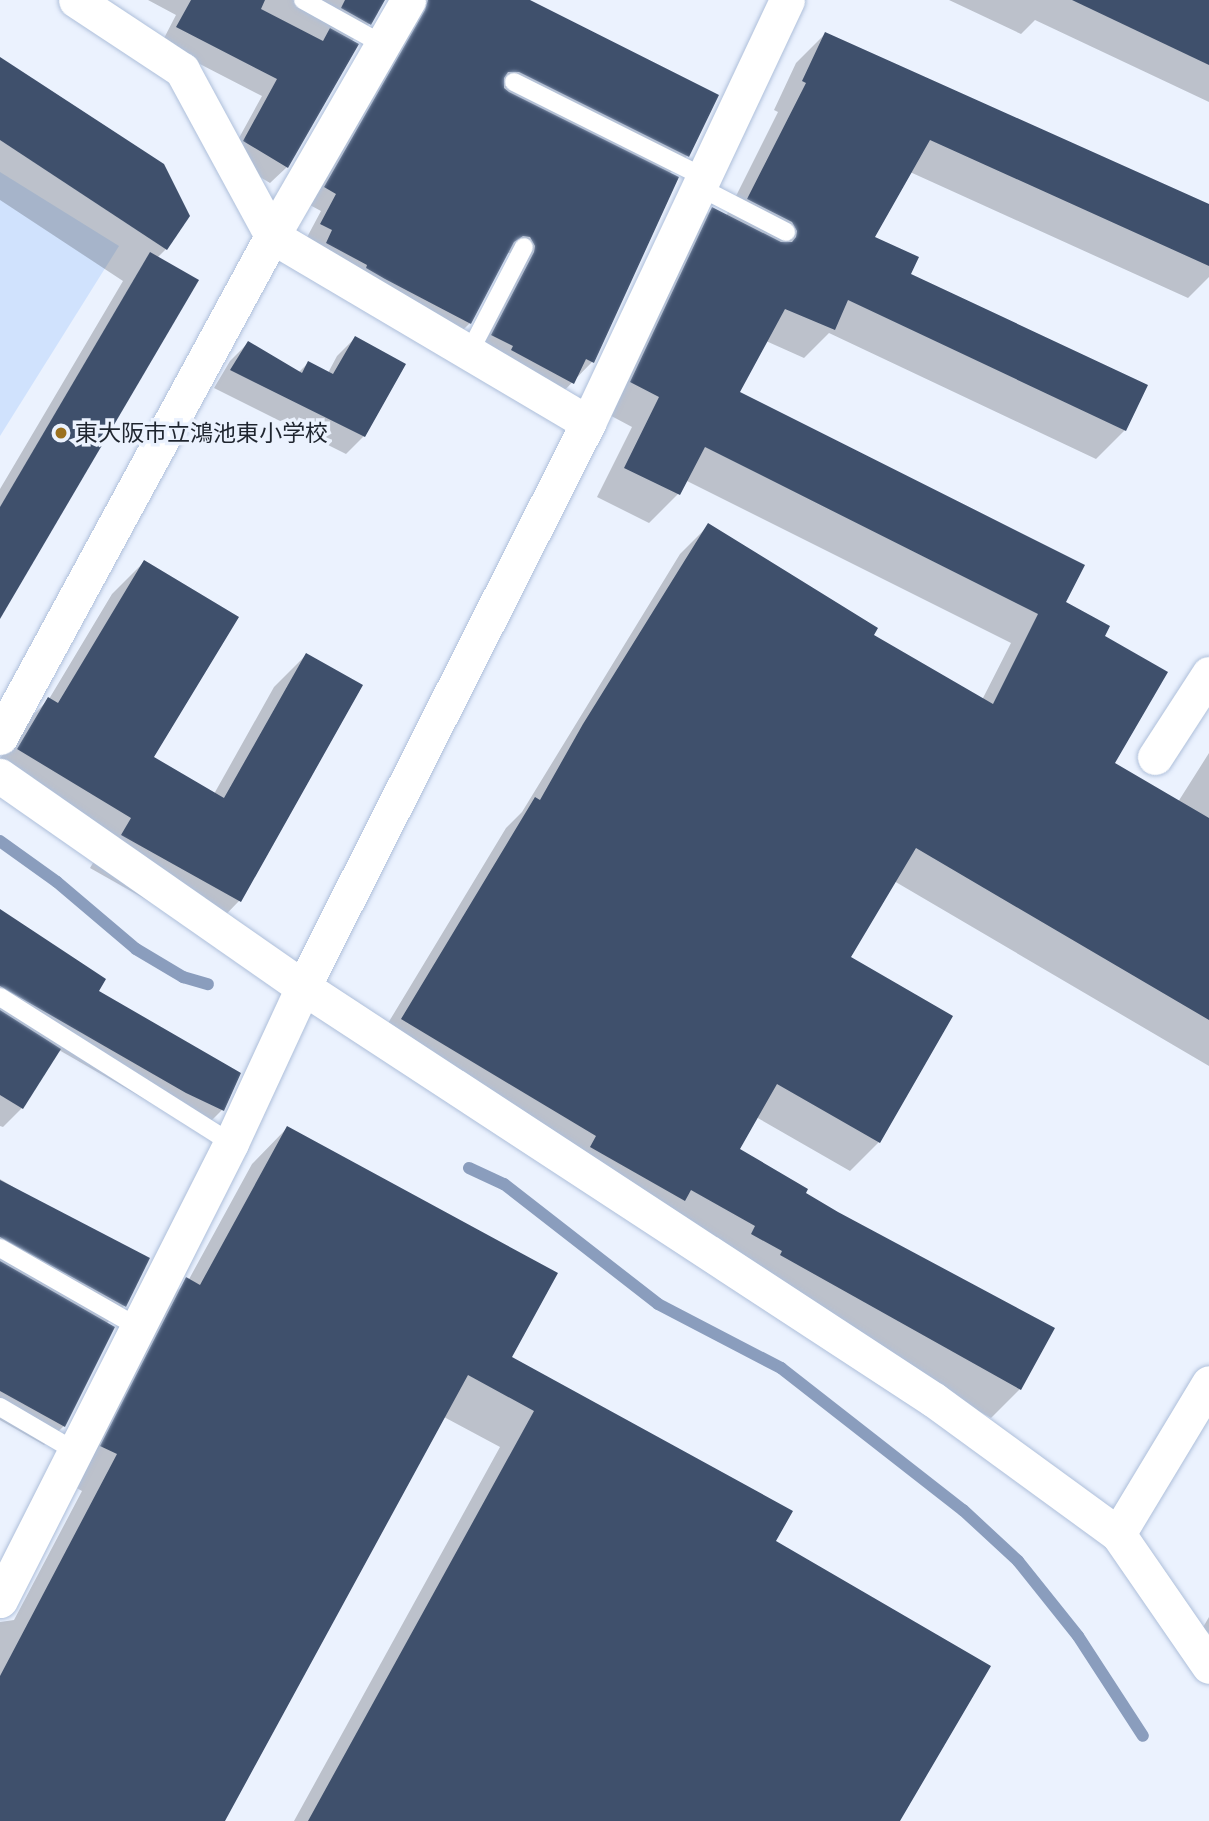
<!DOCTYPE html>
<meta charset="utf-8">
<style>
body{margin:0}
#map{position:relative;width:1209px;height:1821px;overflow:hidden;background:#ebf2fe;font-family:Bitter,"Noto Sans JP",serif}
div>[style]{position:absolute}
.green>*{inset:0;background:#d0e2fd}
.shadow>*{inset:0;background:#0003}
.stream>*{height:12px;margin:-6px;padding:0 6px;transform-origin:6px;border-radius:6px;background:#8a9dbd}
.building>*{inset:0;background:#3f506c}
.roads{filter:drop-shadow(0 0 2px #aebfda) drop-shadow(0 0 2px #aebfda)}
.lane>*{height:18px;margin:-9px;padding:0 9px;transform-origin:9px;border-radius:9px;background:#fff}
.street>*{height:35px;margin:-17.5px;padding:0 17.5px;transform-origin:17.5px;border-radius:17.5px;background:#fff}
.dots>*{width:19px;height:19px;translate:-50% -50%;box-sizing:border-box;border:4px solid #ebf2fe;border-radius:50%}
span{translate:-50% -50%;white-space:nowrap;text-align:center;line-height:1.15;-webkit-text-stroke:7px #ebf2fe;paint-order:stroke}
.poi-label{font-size:23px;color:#1f252f}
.left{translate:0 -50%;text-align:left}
</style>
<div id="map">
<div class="green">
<div style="clip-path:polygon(0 172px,119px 246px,0 436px)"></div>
</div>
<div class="shadow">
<div style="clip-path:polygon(148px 0,384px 0,369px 24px,351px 42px,287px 167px,270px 183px,228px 158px,262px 96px,161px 44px,176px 15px)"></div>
<div style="clip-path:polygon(403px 0,522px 0,687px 156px,669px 174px,676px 178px,592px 362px,556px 399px,476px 352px,512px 253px,506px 253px,470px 323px,453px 340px,305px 241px,321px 211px,308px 204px)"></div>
<div style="clip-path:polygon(949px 0,1199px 0,1209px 5px,1209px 102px,1035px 20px,1021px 34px)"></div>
<div style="clip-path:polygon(825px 34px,1209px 206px,1209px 277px,1188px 298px,910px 172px,873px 238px,908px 275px,1125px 430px,1096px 459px,829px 333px,804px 358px,766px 341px,738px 393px,1064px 603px,1103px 637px,1113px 764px,1178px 802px,1209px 753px,1209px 1066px,894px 881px,848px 957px,879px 1142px,850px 1171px,756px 1117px,737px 1149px,804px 1194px,1020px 1389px,991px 1418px,752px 1284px,373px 1048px,506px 828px,522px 812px,680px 554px,709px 525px,872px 635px,982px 700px,1011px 643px,685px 480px,678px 494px,649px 523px,597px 497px,632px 427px,602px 411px,683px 238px,712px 209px,726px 216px,778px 112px,774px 110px,796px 63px)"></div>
<div style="clip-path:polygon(0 59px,166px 249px,157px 258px,0 614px,0 489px,123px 281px,0 200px)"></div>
<div style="clip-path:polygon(355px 338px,364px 436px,346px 454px,214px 388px,230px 361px,248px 343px,298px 373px,308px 363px,328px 373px,337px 356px)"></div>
<div style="clip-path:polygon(144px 562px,152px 757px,214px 794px,274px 687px,306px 655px,361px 686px,239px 901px,207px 934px,90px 868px,100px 851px,0 791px,0 759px,16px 732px,49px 699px,112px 594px)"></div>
<div style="clip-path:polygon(0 911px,97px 991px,222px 1110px,203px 1129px,167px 1112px,59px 1050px,22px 1108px,3px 1127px,0 1126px)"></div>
<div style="clip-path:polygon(287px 1128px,510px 1358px,774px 1542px,898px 1821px,294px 1821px,500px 1447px,444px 1417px,223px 1821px,0 1821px,0 1622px,14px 1620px,82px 1491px,66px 1482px,150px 1315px,188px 1281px,252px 1164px)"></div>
<div style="clip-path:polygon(0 1179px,56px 1213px,124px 1306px,106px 1324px,64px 1426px,44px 1445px,0 1420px)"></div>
<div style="clip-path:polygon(1209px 1617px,1209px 1633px,1202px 1629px)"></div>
</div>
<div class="stream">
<div style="left:0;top:841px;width:70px;rotate:35.7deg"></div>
<div style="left:57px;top:882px;width:104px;rotate:40.3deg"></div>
<div style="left:136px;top:949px;width:55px;rotate:30.8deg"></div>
<div style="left:183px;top:977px;width:26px;rotate:16deg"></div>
<div style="left:469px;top:1168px;width:38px;rotate:25deg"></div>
<div style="left:504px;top:1184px;width:195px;rotate:37.9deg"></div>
<div style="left:658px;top:1304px;width:139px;rotate:27.5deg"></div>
<div style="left:781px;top:1368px;width:231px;rotate:38deg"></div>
<div style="left:963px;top:1510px;width:75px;rotate:42.8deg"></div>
<div style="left:1018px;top:1561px;width:96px;rotate:51.3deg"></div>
<div style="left:1078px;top:1636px;width:119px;rotate:57deg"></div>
</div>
<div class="building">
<div style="clip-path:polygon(191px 0,265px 0,261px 9px,323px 41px,330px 28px,359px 44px,288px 168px,243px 141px,277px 79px,176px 27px)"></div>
<div style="clip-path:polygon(345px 0,385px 0,371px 25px,341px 8px)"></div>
<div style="clip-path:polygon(428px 0,530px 0,719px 95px,689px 157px,519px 72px,508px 72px,504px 78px,504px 88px,509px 92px,679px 177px,594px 363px,586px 359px,574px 384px,511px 350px,513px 346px,491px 335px,534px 252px,535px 246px,530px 237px,523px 236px,514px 242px,471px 324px,385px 279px,366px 268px,367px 265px,326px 243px,332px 230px,320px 224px,336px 194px,324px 187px,425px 10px)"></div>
<div style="clip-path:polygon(1072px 0,1209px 0,1209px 65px)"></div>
<div style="clip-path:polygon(825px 32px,1209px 204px,1209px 266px,930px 140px,875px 237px,919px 257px,911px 274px,1148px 385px,1126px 431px,848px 300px,835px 330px,785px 309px,740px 392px,1085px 565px,1066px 602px,1110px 626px,1105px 636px,1168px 672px,1115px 763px,1209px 818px,1209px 1020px,916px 848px,851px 957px,953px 1016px,880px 1143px,777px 1084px,740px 1149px,808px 1189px,806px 1193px,838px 1212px,1055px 1328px,1021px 1390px,780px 1255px,782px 1251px,751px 1234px,755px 1226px,691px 1190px,685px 1201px,590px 1147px,596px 1136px,401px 1019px,535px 797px,540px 800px,583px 724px,708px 523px,878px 628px,874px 635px,993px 704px,1038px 614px,705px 447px,680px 495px,624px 468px,659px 397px,630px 382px,712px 207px,781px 242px,792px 242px,796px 237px,797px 231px,792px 222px,747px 199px,806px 83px,802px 81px)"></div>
<div style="clip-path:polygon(0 57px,164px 164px,190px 216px,167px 250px,0 140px)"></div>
<div style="clip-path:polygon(150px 252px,199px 280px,0 619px,0 507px)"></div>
<div style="clip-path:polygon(355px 336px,406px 364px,365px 437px,230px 370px,248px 341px,302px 373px,308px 361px,333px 374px)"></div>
<div style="clip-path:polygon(144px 560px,239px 617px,154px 757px,224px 798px,306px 653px,363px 685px,241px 902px,121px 835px,131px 818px,17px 749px,48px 697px,58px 703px)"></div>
<div style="clip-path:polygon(0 909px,106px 979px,99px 991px,241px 1073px,224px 1111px,186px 1093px,0 986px)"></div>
<div style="clip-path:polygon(0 1010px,61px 1049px,23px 1109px,0 1095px)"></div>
<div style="clip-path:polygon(287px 1126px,558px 1273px,512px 1357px,793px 1511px,776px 1541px,991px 1666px,900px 1821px,308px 1821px,534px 1411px,468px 1375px,225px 1821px,0 1821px,0 1676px,117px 1454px,100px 1446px,186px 1277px,200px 1285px)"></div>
<div style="clip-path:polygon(0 1180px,150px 1258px,126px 1307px,0 1237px)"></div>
<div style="clip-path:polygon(0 1261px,115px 1327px,65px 1427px,0 1391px)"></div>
</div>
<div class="roads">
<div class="lane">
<div style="left:303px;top:0;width:90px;rotate:29.1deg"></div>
<div style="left:514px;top:82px;width:212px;rotate:26.6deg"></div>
<div style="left:699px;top:187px;width:98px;rotate:27.3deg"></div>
<div style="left:470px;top:351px;width:117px;rotate:-62.6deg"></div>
<div style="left:0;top:997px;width:273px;rotate:32.3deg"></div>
<div style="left:0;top:1248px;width:159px;rotate:29.8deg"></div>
<div style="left:0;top:1407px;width:87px;rotate:30.4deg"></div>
</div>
<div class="street">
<div style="left:76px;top:0;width:127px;rotate:33.4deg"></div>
<div style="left:182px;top:70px;width:189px;rotate:61.5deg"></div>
<div style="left:272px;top:236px;width:367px;rotate:30.6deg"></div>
<div style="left:0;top:737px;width:570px;rotate:-61.5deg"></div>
<div style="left:272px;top:236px;width:272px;rotate:-60deg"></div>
<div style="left:1155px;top:757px;width:99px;rotate:-57deg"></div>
<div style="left:0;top:776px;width:369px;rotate:34.9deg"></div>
<div style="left:303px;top:987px;width:754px;rotate:33.21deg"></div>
<div style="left:934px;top:1400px;width:228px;rotate:36.1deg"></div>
<div style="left:1118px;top:1534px;width:160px;rotate:55.4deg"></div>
<div style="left:1118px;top:1534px;width:176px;rotate:-58.9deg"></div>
<div style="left:0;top:1600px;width:512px;rotate:-63.18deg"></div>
<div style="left:231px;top:1143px;width:172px;rotate:-65.2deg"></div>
<div style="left:303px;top:987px;width:632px;rotate:-63.19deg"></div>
<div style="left:588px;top:423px;width:467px;rotate:-64.8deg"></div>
</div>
</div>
<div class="dots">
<div style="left:61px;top:433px;background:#9b711f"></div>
</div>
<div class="poi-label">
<span class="left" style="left:75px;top:433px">東大阪市立鴻池東小学校</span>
</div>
</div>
